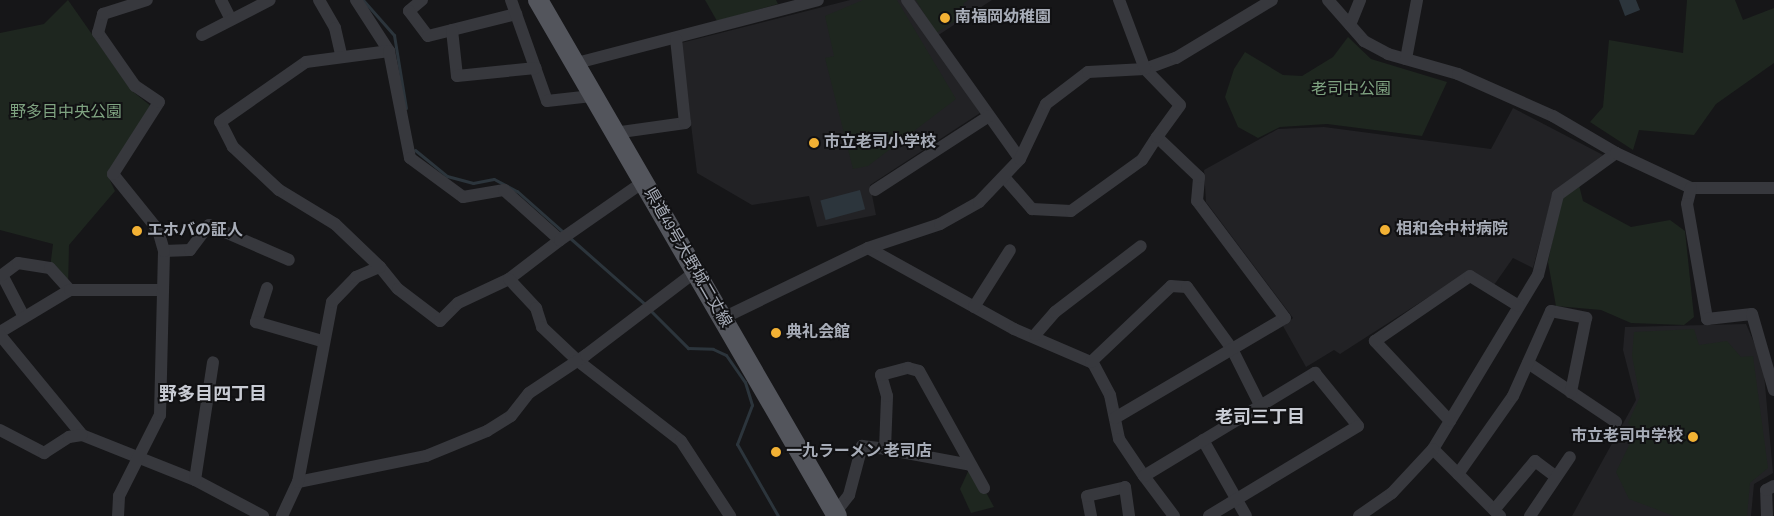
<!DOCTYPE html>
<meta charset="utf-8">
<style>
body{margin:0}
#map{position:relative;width:1774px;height:516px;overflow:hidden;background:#161618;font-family:"Sofia Sans Condensed","Noto Sans JP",sans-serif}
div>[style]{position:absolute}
.built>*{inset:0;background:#222225}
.green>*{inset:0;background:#1e261f}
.water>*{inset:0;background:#2c353c;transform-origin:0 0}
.stream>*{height:3px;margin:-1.5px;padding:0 1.5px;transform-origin:1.5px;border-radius:1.5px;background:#2c353c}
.street>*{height:12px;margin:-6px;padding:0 6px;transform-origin:6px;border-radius:6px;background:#37383d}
.primary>*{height:20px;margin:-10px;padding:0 10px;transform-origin:10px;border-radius:10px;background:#53555c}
.dots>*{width:14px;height:14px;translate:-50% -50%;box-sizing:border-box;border:2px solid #111113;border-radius:50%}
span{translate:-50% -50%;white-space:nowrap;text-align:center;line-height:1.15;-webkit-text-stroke:4px #111113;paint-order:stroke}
.poi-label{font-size:16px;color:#a8adb8;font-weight:700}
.left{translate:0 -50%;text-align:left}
.right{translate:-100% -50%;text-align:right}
.park-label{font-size:16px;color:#7fa381}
.street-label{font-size:16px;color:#a8adb8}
.neighbourhood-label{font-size:18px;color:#c9ccd4;font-weight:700}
</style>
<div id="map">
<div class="built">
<div style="clip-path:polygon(850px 0,904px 0,980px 113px,870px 185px,876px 215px,817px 227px,809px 196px,752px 205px,697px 173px,681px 43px)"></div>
<div style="clip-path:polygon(914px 0,992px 0,937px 36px)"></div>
<div style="clip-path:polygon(1513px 108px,1603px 155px,1553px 193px,1533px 268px,1513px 258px,1494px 285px,1469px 271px,1340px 354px,1334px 350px,1306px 367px,1283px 326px,1293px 318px,1206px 202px,1204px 170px,1278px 129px,1324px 127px,1491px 149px)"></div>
<div style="clip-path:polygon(1746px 324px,1763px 363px,1773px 473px,1754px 484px,1751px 516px,1572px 516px,1636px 400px,1623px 350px,1625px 327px)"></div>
</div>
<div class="green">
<div style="clip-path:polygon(68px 0,131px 90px,152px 107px,107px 174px,115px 191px,69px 245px,68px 288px,50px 268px,53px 244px,0 230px,0 33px,44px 24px)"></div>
<div style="clip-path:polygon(705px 0,776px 0,778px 4px,717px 21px)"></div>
<div style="clip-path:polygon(863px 0,897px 0,956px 99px,868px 166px,853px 169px,825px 58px,834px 56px,825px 16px)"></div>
<div style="clip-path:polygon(916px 0,968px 0,963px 4px,968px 13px,936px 33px)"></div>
<div style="clip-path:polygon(1687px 0,1735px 0,1743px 20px,1774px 8px,1774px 63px,1716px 104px,1694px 135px,1639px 130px,1633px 150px,1590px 122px,1603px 107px,1609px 40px,1683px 53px)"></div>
<div style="clip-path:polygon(1348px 37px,1371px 59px,1447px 82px,1422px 136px,1327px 124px,1280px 127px,1258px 138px,1238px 127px,1225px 97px,1234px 69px,1245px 52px,1283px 75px,1302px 76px,1333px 57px)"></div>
<div style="clip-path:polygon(1579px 185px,1583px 201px,1631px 227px,1670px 220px,1685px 231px,1694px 317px,1684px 325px,1631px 323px,1601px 310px,1556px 306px,1548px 262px,1561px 197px)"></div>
<div style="clip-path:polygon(1694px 329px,1699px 345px,1727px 341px,1741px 357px,1753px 356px,1768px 468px,1750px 483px,1747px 516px,1674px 516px,1629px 499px,1616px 472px,1636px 431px,1628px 423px,1640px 397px,1632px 356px,1634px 332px)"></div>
<div style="clip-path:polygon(971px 465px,994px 507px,971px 513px,960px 489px)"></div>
</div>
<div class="water">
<div style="clip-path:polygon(1619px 0,1636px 0,1640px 10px,1625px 16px)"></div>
<div style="left:860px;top:190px;width:20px;height:41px;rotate:75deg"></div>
</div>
<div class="stream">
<div style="left:363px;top:0;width:47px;rotate:48.5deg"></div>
<div style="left:394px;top:35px;width:74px;rotate:80.7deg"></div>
<div style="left:415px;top:150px;width:41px;rotate:39.1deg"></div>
<div style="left:447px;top:176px;width:27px;rotate:15deg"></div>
<div style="left:473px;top:183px;width:21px;rotate:-11deg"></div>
<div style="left:494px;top:179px;width:26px;rotate:28deg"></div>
<div style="left:517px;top:191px;width:62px;rotate:41.7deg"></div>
<div style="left:570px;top:238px;width:101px;rotate:41.4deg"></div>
<div style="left:650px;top:310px;width:54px;rotate:45deg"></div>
<div style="left:688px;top:348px;width:25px;rotate:2deg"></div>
<div style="left:713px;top:349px;width:14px;rotate:25deg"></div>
<div style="left:726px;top:355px;width:33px;rotate:55deg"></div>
<div style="left:745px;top:382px;width:24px;rotate:73deg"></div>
<div style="left:752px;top:405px;width:42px;rotate:111deg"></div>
<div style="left:737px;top:444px;width:83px;rotate:60.3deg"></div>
</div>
<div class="street">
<div style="left:221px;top:0;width:22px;rotate:63deg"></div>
<div style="left:319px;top:0;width:32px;rotate:60deg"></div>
<div style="left:335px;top:28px;width:28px;rotate:77deg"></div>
<div style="left:356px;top:0;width:61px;rotate:57.1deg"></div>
<div style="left:422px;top:0;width:17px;rotate:140deg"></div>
<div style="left:409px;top:11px;width:31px;rotate:53deg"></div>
<div style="left:428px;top:36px;width:91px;rotate:-14deg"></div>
<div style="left:511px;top:0;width:107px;rotate:70.4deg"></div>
<div style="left:547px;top:101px;width:45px;rotate:-6.3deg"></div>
<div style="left:907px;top:0;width:195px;rotate:54.6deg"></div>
<div style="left:1328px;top:0;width:55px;rotate:48.7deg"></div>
<div style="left:1364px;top:41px;width:27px;rotate:28deg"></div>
<div style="left:1388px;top:54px;width:73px;rotate:15.9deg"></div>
<div style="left:1458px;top:74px;width:104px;rotate:23.9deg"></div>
<div style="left:1553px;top:116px;width:73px;rotate:30.4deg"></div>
<div style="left:1616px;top:153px;width:72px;rotate:144.1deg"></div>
<div style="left:1558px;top:195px;width:82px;rotate:104deg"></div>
<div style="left:1538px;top:275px;width:203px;rotate:121.1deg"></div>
<div style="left:1433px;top:449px;width:95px;rotate:45deg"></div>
<div style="left:1350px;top:25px;width:27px;rotate:-68deg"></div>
<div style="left:452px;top:30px;width:46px;rotate:83.8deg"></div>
<div style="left:457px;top:76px;width:79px;rotate:-5.8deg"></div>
<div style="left:202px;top:35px;width:76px;rotate:-27.2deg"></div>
<div style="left:1406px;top:59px;width:60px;rotate:-79.4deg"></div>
<div style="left:573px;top:64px;width:253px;rotate:-14.6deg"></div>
<div style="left:614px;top:133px;width:72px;rotate:-8deg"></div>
<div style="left:685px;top:123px;width:84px;rotate:-96.1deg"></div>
<div style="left:1616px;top:153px;width:83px;rotate:25deg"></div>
<div style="left:1691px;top:188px;width:83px"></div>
<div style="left:1004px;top:177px;width:43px;rotate:48.8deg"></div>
<div style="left:1032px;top:209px;width:39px;rotate:3deg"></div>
<div style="left:1071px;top:211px;width:87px;rotate:-35.7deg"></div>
<div style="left:1142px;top:160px;width:27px;rotate:-57deg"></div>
<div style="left:1691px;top:188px;width:16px;rotate:104deg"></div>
<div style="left:1687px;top:204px;width:117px;rotate:80.1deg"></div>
<div style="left:1707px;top:319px;width:45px;rotate:-6.3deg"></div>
<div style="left:1752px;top:314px;width:79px;rotate:73.9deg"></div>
<div style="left:875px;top:190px;width:136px;rotate:-33deg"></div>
<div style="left:868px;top:248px;width:167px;rotate:29deg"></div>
<div style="left:1014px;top:329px;width:86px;rotate:23.3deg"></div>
<div style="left:1093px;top:363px;width:36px;rotate:62deg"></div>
<div style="left:1110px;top:395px;width:45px;rotate:78.4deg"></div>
<div style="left:1119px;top:439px;width:45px;rotate:56deg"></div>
<div style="left:164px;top:251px;width:26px;rotate:-2deg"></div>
<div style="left:190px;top:250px;width:31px;rotate:-53deg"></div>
<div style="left:209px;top:225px;width:87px;rotate:23.6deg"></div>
<div style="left:380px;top:267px;width:28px;rotate:51deg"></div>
<div style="left:398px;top:289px;width:53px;rotate:37.3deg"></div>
<div style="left:440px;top:321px;width:25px;rotate:-45deg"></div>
<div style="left:458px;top:303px;width:56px;rotate:-25.2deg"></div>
<div style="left:509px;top:279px;width:64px;rotate:-37.4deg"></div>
<div style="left:509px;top:279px;width:40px;rotate:47deg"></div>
<div style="left:536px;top:308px;width:20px;rotate:72deg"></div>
<div style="left:542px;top:327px;width:50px;rotate:43.4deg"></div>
<div style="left:578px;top:361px;width:130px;rotate:37.8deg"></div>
<div style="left:681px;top:441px;width:90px;rotate:56.8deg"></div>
<div style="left:267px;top:288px;width:36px;rotate:108deg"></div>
<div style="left:256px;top:322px;width:69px;rotate:16.1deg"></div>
<div style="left:974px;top:307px;width:67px;rotate:-57.7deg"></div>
<div style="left:24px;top:317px;width:47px;rotate:-117.6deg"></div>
<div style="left:2px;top:275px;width:20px;rotate:-37deg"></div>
<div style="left:18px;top:263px;width:32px;rotate:9deg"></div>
<div style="left:50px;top:268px;width:30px;rotate:48deg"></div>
<div style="left:721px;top:319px;width:163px;rotate:-25.8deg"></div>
<div style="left:868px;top:248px;width:76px;rotate:-18.4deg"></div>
<div style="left:940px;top:224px;width:45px;rotate:-29.4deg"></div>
<div style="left:979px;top:202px;width:59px;rotate:-46.4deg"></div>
<div style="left:1020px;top:159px;width:61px;rotate:-64.7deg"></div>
<div style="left:1046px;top:104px;width:53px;rotate:-37.3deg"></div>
<div style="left:1088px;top:72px;width:57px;rotate:-3deg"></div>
<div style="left:1145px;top:69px;width:33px;rotate:-20deg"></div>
<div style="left:1176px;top:58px;width:112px;rotate:-31.1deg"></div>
<div style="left:0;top:332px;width:82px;rotate:-31deg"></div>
<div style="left:70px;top:290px;width:93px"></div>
<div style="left:0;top:335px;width:129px;rotate:50.6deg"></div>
<div style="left:82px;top:435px;width:122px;rotate:21.7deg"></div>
<div style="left:195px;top:480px;width:77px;rotate:27.9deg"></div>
<div style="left:1035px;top:335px;width:30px;rotate:-49deg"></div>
<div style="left:1055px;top:312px;width:108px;rotate:-37.5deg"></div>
<div style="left:1091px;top:362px;width:110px;rotate:-43.5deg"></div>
<div style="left:1171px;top:286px;width:16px;rotate:4deg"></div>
<div style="left:1187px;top:287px;width:77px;rotate:54deg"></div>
<div style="left:1232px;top:349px;width:63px;rotate:63.4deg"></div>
<div style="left:1528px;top:363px;width:106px;rotate:33.8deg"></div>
<div style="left:1115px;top:418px;width:197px;rotate:-30.5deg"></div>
<div style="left:1285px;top:318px;width:146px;rotate:-126.9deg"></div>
<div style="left:1197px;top:201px;width:24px;rotate:-85deg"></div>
<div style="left:1199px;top:177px;width:58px;rotate:-136.4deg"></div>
<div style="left:1157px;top:137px;width:39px;rotate:-54deg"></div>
<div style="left:1180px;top:105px;width:50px;rotate:-134.2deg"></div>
<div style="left:1145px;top:69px;width:74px;rotate:-110.6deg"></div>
<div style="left:1450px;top:421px;width:110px;rotate:-133.2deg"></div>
<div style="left:1375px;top:341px;width:115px;rotate:-34.4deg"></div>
<div style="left:1470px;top:276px;width:57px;rotate:31.5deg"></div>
<div style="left:0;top:430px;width:50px;rotate:27.6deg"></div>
<div style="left:44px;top:453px;width:30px;rotate:-33deg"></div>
<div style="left:69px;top:437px;width:13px;rotate:-9deg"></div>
<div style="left:1203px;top:440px;width:87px;rotate:60.5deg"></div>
<div style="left:885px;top:449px;width:87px;rotate:10.5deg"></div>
<div style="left:1458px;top:474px;width:95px;rotate:-54.8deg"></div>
<div style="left:1513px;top:396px;width:93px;rotate:-65.9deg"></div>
<div style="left:1551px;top:311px;width:36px;rotate:11deg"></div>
<div style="left:1586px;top:318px;width:76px;rotate:101.5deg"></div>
<div style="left:195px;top:480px;width:119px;rotate:-81.3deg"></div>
<div style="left:298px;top:482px;width:131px;rotate:-11.5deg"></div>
<div style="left:426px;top:456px;width:66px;rotate:-22.3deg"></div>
<div style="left:487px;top:431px;width:28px;rotate:-32deg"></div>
<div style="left:511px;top:416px;width:29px;rotate:-52deg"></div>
<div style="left:529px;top:393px;width:69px;rotate:-33.7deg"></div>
<div style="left:586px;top:355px;width:137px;rotate:-37.3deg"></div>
<div style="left:1494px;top:510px;width:64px;rotate:-50.1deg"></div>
<div style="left:1535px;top:461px;width:26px;rotate:37deg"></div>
<div style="left:835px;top:513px;width:23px;rotate:-52deg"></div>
<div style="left:849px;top:495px;width:51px;rotate:-75.1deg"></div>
<div style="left:862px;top:446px;width:23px;rotate:7deg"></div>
<div style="left:885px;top:449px;width:53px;rotate:-87.8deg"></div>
<div style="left:887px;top:396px;width:22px;rotate:-106deg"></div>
<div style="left:881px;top:375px;width:28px;rotate:-15deg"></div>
<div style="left:908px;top:368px;width:11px;rotate:15deg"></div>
<div style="left:919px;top:371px;width:134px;rotate:60.9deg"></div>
<div style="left:118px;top:516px;width:20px;rotate:-87deg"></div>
<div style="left:119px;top:496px;width:91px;rotate:-63.2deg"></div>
<div style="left:160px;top:415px;width:164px;rotate:-88.6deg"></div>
<div style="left:164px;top:251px;width:22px;rotate:-106deg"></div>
<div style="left:158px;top:230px;width:72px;rotate:-128.8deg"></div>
<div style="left:113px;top:174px;width:85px;rotate:-57.4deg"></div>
<div style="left:159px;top:102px;width:29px;rotate:-146deg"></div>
<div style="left:135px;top:86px;width:65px;rotate:-124.9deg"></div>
<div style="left:98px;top:33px;width:20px;rotate:-75deg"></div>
<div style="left:103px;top:14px;width:46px;rotate:-17.7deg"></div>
<div style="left:282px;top:516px;width:38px;rotate:-65deg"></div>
<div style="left:298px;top:482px;width:183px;rotate:-79.3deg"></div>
<div style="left:332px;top:302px;width:35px;rotate:-46deg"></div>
<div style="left:356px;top:277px;width:26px;rotate:-23deg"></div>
<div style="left:380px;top:267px;width:62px;rotate:-136.3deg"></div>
<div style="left:335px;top:224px;width:66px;rotate:-148.7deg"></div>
<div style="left:279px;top:190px;width:63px;rotate:-136.9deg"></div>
<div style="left:233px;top:147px;width:28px;rotate:-117deg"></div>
<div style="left:220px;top:122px;width:105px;rotate:-34.9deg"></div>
<div style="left:306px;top:62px;width:84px;rotate:-7.5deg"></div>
<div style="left:389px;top:51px;width:109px;rotate:78.9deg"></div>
<div style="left:410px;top:158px;width:66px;rotate:36.3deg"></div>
<div style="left:463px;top:197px;width:42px;rotate:-9.7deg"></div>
<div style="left:504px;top:190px;width:75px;rotate:41.8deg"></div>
<div style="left:560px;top:240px;width:101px;rotate:-34.9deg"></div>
<div style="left:1091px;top:516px;width:20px;rotate:-101deg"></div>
<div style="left:1087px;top:496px;width:39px;rotate:-13deg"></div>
<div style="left:1125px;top:487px;width:29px;rotate:82deg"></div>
<div style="left:1174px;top:516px;width:50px;rotate:-126.9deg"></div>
<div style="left:1144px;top:476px;width:200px;rotate:-31.1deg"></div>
<div style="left:1315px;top:373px;width:68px;rotate:50.9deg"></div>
<div style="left:1358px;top:426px;width:174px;rotate:148.9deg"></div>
<div style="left:1359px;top:516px;width:40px;rotate:-34.9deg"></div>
<div style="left:1392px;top:493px;width:60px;rotate:-47deg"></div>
<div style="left:1530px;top:516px;width:71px;rotate:-55.9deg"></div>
<div style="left:1767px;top:516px;width:26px;rotate:-92deg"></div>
<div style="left:1766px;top:490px;width:9px;rotate:-27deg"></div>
</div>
<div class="primary">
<div style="left:538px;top:0;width:596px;rotate:59.91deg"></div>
</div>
<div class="dots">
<div style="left:945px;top:18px;background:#f2b134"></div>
<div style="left:814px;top:143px;background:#f2b134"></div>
<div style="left:1385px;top:230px;background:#f2b134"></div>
<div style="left:137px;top:231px;background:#f2b134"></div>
<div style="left:776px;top:333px;background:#f2b134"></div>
<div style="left:1693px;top:437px;background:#f2b134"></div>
<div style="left:776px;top:452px;background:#f2b134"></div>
</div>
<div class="poi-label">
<span class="left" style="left:955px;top:18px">南福岡幼稚園</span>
<span class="left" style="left:824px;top:143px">市立老司小学校</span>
<span class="left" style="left:1396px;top:230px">相和会中村病院</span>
<span class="left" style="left:147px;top:231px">エホバの証人</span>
<span class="left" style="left:786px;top:333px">典礼会館</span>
<span class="right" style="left:1683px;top:437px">市立老司中学校</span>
<span class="left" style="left:786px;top:452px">一九ラーメン 老司店</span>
</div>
<div class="park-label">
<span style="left:1351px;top:90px">老司中公園</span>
<span style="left:66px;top:113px">野多目中央公園</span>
</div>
<div class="street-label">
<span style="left:687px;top:258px;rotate:60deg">県道49号大野城二丈線</span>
</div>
<div class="neighbourhood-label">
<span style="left:213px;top:395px">野多目四丁目</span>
<span style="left:1260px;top:418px">老司三丁目</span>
</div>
</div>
